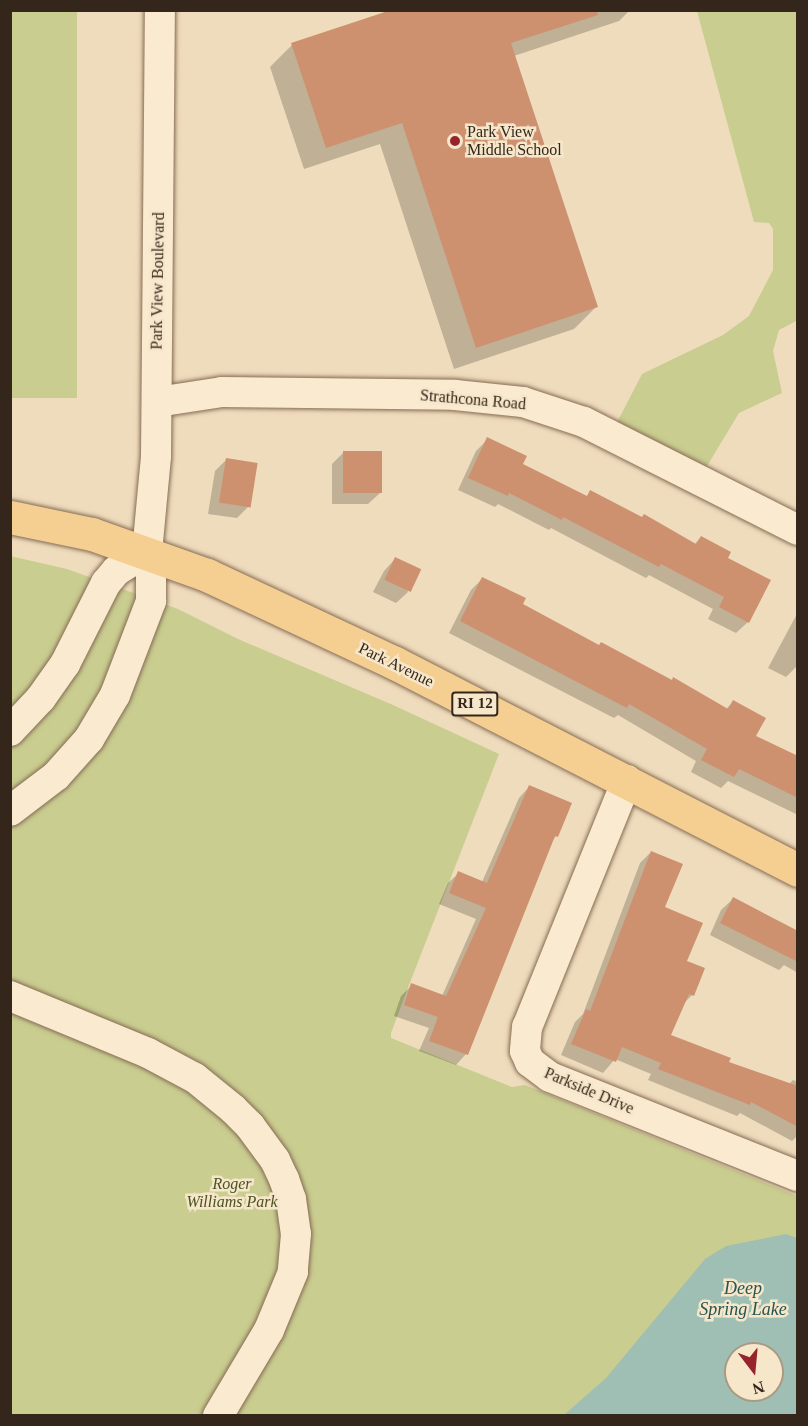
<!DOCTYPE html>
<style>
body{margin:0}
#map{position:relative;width:808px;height:1426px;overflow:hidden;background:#efdcbc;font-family:Georgia,serif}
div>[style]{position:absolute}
.green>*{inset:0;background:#c9cd90;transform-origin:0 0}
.water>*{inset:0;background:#a0bfb4}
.shadow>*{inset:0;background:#0003}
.building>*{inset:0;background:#ce9170;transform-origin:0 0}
.roads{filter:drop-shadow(0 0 2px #866c55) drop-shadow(0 0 2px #866c55)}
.minor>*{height:30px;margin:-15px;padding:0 15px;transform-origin:15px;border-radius:15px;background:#faeacf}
.primary>*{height:33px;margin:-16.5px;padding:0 16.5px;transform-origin:16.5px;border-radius:16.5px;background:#f5cf91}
.dots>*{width:16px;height:16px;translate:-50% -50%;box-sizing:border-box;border:3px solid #f6e7cb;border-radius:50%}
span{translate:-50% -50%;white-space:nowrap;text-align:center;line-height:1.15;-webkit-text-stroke:5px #f6e7cb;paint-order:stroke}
.shield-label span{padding:2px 4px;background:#f6e7cb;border:2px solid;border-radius:4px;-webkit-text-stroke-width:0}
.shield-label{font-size:15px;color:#35261b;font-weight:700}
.poi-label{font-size:16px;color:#35261b}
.left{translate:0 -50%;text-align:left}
.street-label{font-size:16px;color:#35261b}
.park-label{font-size:16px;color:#495220;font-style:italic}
.water-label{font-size:18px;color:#295550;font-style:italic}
.frame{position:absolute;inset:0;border:12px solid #35261b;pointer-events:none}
.north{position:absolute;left:724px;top:1342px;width:60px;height:60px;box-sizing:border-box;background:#f6e7cb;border:2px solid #a99a85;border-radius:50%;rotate:164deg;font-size:16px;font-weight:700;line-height:24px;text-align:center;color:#35261b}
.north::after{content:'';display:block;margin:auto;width:21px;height:27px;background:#97242c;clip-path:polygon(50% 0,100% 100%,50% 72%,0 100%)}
</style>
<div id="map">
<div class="green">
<div style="left:10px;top:11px;width:67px;height:387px"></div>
<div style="clip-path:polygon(697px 11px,797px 11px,798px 320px,779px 330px,773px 351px,782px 393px,739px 413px,698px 481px,611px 434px,642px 374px,723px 335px,749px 316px,773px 270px,773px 229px,769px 223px,754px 222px)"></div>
<div style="clip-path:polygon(evenodd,10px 556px,67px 569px,178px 609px,238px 639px,393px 705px,499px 754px,409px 985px,391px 1033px,391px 1038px,512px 1087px,525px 1085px,797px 1196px,797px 1415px,11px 1415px,10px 556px,736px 1354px,772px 1354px,772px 1390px,736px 1390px,736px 1354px)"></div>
</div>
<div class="water">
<div style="clip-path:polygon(evenodd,786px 1234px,797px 1238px,797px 1415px,564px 1415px,606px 1378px,705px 1259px,726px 1246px,786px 1234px,736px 1354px,772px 1354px,772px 1390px,736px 1390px,736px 1354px)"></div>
</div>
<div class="shadow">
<div style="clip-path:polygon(383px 10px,630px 10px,619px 21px,514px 56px,596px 307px,574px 329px,454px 369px,380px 144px,304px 169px,270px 67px,292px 45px,384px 15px)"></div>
<div style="clip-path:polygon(488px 439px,521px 464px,586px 497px,591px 492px,694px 545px,701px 537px,726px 559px,748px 622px,736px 633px,708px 619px,713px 609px,649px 575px,646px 578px,551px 528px,549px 530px,498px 504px,495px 507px,458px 490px,476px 451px)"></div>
<div style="clip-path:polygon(344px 452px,380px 493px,368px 504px,332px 504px,332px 464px)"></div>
<div style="clip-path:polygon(227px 459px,249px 506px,237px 518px,208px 514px,215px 471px)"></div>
<div style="clip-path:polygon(395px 559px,408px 592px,396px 603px,373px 592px,384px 571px)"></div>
<div style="clip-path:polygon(482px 579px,521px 605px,598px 647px,725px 710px,733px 702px,754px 736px,798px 758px,798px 815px,728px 781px,721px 788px,691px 772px,696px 761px,618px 715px,614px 718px,449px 633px,471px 590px)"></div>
<div style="clip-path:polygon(798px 612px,798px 665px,786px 677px,768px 668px)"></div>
<div style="clip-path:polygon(529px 787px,556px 836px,552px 841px,466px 1054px,456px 1065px,419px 1051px,429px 1028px,394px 1016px,401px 996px,412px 985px,442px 996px,476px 919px,439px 904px,448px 883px,459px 873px,482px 882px,519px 798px)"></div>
<div style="clip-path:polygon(651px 852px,663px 908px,685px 961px,692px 995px,683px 1004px,669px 1035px,728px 1063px,788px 1085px,793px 1080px,798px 1082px,798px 1135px,792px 1141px,740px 1113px,737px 1116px,648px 1080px,651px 1074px,615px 1059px,603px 1073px,561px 1055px,575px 1022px,583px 1014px,640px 863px)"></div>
<div style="clip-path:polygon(733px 899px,798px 932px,798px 973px,784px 965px,779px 970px,710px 935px,721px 910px)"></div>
</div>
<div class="building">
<div style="clip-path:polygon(391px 10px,597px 10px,598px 15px,511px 43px,598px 307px,476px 348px,402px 123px,326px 148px,291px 43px)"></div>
<div style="clip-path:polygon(487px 437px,527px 456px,523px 464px,587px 496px,590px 490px,642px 517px,644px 514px,696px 544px,701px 536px,731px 552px,728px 558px,771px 580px,749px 623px,719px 607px,724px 597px,661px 564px,659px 567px,563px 517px,562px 520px,509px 493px,508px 496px,468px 478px)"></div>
<div style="left:343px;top:451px;width:39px;height:42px"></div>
<div style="left:226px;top:458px;width:32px;height:45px;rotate:9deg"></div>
<div style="left:395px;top:557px;width:29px;height:25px;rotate:25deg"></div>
<div style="clip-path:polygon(482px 577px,526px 598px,523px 604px,599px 645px,601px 642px,672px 680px,673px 677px,728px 709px,733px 700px,766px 718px,756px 736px,798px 756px,798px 798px,739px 769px,734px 777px,701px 760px,707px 749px,629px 704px,627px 708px,460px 621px)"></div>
<div style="clip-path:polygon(529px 785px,572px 803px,558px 837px,555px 836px,468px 1055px,429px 1041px,438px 1017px,404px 1005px,411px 983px,446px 996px,486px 908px,449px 893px,458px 871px,487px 883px)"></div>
<div style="clip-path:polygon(651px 851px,683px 864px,665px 907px,703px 923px,687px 961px,705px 968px,694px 996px,689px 994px,671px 1035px,731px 1058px,729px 1062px,798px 1086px,798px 1127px,751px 1102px,750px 1105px,658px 1069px,661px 1063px,622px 1047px,616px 1062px,571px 1044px,586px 1009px,590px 1011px)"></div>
<div style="clip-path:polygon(733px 897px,798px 931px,798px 962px,720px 923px)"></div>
</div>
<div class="roads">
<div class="minor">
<div style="left:157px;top:402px;width:66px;rotate:-8.7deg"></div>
<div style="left:222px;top:392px;width:233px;rotate:0.7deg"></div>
<div style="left:455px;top:395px;width:68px;rotate:5.9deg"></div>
<div style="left:523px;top:402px;width:64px;rotate:18.2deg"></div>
<div style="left:584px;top:422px;width:240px;rotate:26.8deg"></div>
<div style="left:10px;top:731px;width:45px;rotate:-46.8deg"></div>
<div style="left:41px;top:698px;width:42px;rotate:-54.8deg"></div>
<div style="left:65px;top:664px;width:91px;rotate:-63.2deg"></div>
<div style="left:106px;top:583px;width:16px;rotate:-50deg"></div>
<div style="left:116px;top:571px;width:36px;rotate:-32deg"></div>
<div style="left:627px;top:780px;width:266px;rotate:112deg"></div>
<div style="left:527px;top:1027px;width:24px;rotate:95deg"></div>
<div style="left:525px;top:1051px;width:12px;rotate:66deg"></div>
<div style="left:530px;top:1062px;width:25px;rotate:37deg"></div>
<div style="left:550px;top:1077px;width:267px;rotate:21.8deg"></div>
<div style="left:10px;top:811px;width:58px;rotate:-37.3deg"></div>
<div style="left:56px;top:776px;width:50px;rotate:-48.3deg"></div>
<div style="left:89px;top:739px;width:51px;rotate:-59.4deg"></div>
<div style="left:115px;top:695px;width:101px;rotate:-69deg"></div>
<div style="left:151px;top:601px;width:33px;rotate:-90deg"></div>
<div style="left:151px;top:568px;width:16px;rotate:-104deg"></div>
<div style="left:147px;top:552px;width:96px;rotate:-84.6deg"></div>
<div style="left:156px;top:456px;width:446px;rotate:-89.5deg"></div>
<div style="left:10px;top:996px;width:149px;rotate:22.4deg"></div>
<div style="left:148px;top:1053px;width:53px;rotate:28deg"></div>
<div style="left:195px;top:1078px;width:49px;rotate:39.2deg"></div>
<div style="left:233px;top:1109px;width:24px;rotate:45deg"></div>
<div style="left:250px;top:1126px;width:42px;rotate:53.7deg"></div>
<div style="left:275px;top:1160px;width:21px;rotate:65deg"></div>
<div style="left:284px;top:1179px;width:21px;rotate:71deg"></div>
<div style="left:291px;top:1199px;width:35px;rotate:82deg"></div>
<div style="left:296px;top:1234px;width:38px;rotate:95deg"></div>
<div style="left:293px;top:1272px;width:63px;rotate:112.5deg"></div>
<div style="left:269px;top:1330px;width:100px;rotate:120.7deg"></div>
</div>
<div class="primary">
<div style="left:10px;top:517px;width:84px;rotate:11.7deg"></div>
<div style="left:92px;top:534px;width:122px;rotate:19.6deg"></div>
<div style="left:207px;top:575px;width:208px;rotate:25.1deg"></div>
<div style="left:395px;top:663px;width:453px;rotate:27.2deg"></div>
</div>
</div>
<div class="dots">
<div style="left:455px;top:141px;background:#97242c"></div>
</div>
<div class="shield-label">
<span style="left:475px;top:704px">RI 12</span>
</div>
<div class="poi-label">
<span class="left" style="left:467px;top:141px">Park View<br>Middle School</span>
</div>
<div class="street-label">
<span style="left:158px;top:281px;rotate:-89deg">Park View Boulevard</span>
<span style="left:473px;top:400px;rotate:5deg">Strathcona Road</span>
<span style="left:396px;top:665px;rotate:26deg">Park Avenue</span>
<span style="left:589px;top:1091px;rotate:23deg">Parkside Drive</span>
</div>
<div class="park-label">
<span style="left:232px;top:1193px">Roger<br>Williams Park</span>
</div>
<div class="water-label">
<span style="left:743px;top:1299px">Deep<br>Spring Lake</span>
</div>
<div class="frame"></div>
<div class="north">N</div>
</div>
